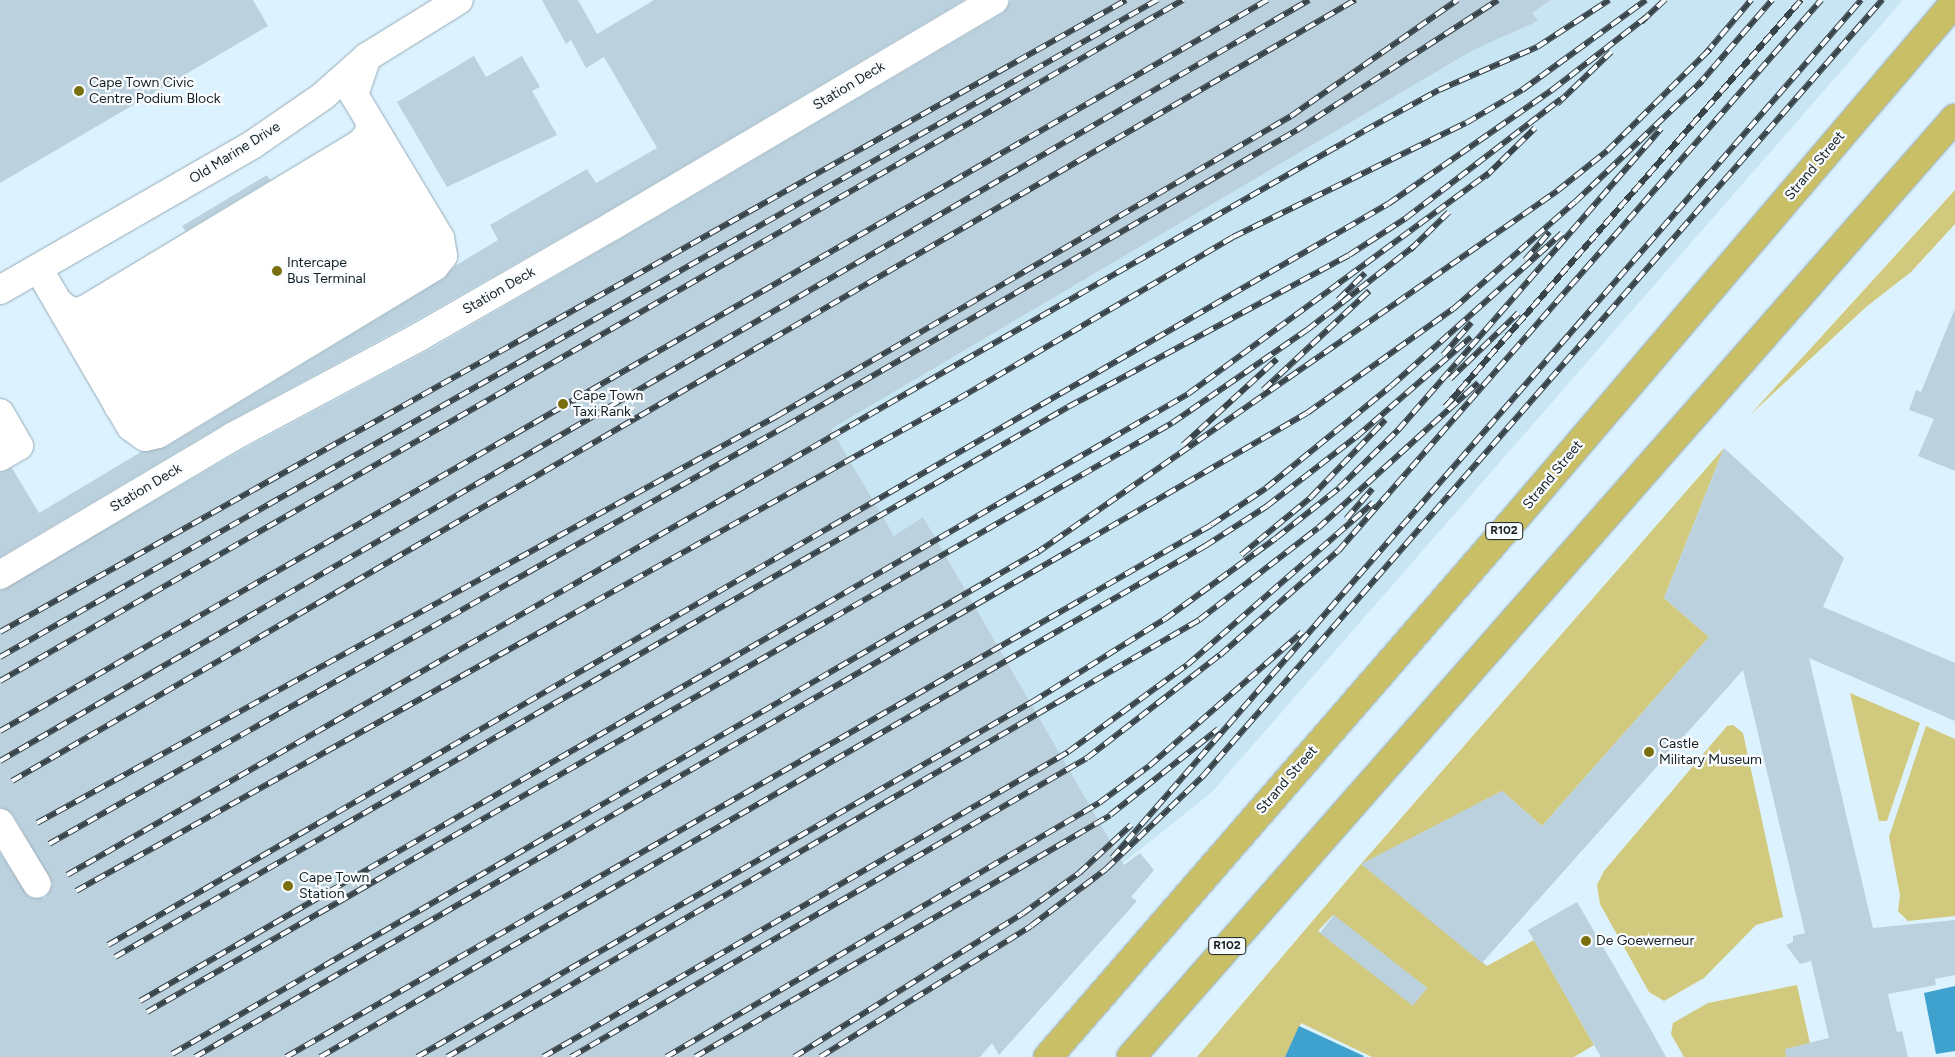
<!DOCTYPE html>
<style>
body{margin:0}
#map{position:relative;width:1955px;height:1057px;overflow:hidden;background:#dcf2fe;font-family:Figtree,sans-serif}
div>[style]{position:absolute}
.built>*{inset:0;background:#c8e5f4}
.green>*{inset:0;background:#d1c97d}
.water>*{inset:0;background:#3fa1cd}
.building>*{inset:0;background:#bbd1dd;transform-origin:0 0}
.roads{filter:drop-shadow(0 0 1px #95aab5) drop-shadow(0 0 1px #95aab5)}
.minor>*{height:28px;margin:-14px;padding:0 14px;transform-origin:14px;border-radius:14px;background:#fff}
.major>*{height:28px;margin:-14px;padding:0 14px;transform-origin:14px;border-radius:14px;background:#c8bf66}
.rail>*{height:5.5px;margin-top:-2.75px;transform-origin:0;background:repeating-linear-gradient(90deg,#f8fcff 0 11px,#384449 0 22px);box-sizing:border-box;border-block:1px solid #384449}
.dots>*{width:14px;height:14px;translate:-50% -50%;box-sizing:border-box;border:2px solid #f8fcff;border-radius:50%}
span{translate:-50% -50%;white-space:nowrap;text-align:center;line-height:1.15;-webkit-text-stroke:4.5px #f8fcff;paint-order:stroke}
.shield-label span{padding:1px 4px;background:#f8fcff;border:1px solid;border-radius:4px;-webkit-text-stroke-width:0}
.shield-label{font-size:12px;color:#161f23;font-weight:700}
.poi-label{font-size:14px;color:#161f23}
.left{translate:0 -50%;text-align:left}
.street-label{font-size:14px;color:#161f23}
</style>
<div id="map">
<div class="built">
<div style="clip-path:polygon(1036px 0,1903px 0,1212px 792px,1097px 884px,0 591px,586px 263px)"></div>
</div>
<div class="green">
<div style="clip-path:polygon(1955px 190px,1955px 224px,1911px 272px,1866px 307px,1750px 415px)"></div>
<div style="clip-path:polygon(evenodd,1724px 448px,1664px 598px,1709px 637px,1542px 826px,1502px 791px,1362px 864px,1487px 966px,1534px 940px,1594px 1045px,1574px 1057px,1372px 1057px,1301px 1023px,1285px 1057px,1197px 1057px,1361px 864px,1724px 448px,1333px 915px,1427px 988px,1413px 1005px,1318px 931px,1333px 915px)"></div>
<div style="clip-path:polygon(1850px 693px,1920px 723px,1887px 821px,1879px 821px)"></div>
<div style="clip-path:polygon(1733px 725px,1743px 733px,1783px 917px,1756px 925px,1704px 978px,1664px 1001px,1649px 992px,1600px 904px,1597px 885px,1604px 871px,1727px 726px)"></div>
<div style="clip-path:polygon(1926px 726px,1955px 739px,1955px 916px,1908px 921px,1898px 911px,1900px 895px,1889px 837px)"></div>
<div style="clip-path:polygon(1797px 985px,1813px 1057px,1684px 1057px,1671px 1034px,1673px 1023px,1708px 1003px)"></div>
</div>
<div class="water">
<div style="clip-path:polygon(1955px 986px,1955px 1051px,1936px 1054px,1924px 993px)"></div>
<div style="clip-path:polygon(1299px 1026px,1364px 1056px,1363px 1057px,1285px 1057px)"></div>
</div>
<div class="building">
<div style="clip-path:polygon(0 0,253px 0,268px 26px,0 183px)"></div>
<div style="clip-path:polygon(542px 0,578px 0,597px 34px,654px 0,964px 0,606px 212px,413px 322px,224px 424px,0 557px,0 473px,12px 468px,39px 513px,141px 452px,166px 447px,443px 279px,455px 266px,498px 240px,490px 225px,587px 169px,596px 183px,657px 148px,604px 57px,586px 68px,571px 40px,566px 44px)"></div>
<div style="clip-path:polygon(1011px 0,1551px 0,1532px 13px,1538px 21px,1473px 50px,831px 429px,894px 536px,923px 517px,1124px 865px,1140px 853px,1154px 870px,1131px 897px,1137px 901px,999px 1055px,992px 1043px,980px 1057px,0 1057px,0 853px,29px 897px,45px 898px,53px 884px,13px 815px,0 807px,0 591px,240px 451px,429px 350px,622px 238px,1003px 13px)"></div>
<div style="clip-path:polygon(474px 56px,486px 77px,522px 56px,540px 87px,532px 91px,557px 135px,447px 187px,397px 102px)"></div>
<div style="left:267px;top:175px;width:6px;height:99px;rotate:59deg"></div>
<div style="clip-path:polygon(1954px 311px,1955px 311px,1955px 471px,1918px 456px,1934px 419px,1909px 410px,1916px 390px,1921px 392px)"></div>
<div style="clip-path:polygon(1724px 448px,1844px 558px,1823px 607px,1955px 663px,1955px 721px,1809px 658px,1873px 928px,1955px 920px,1955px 975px,1935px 979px,1936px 985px,1888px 994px,1897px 1032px,1902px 1031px,1908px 1057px,1786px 1057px,1785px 1049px,1829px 1038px,1811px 961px,1800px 964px,1786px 945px,1793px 942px,1793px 936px,1805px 933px,1743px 670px,1482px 963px,1361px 864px,1502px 791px,1542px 826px,1709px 637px,1664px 598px)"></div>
<div style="clip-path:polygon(1577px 902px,1643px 1016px,1666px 1057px,1601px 1057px,1528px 930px)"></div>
<div style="left:1334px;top:915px;width:118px;height:23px;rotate:38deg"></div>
</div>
<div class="roads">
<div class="minor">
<div style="left:38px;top:268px;width:184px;rotate:59.7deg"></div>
<div style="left:131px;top:427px;width:17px;rotate:36deg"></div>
<div style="left:145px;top:437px;width:13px;rotate:-13deg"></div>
<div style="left:158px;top:434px;width:324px;rotate:-31.2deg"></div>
<div style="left:435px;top:266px;width:13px;rotate:-51deg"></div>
<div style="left:443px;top:256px;width:18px;rotate:-99deg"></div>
<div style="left:440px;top:238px;width:167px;rotate:-121deg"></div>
<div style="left:354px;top:95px;width:40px;rotate:-71.1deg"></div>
<div style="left:0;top:290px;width:291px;rotate:-29.9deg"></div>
<div style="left:252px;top:145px;width:86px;rotate:-34.6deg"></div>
<div style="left:323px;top:96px;width:59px;rotate:-41.6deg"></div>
<div style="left:367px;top:57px;width:108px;rotate:-31.8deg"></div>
<div style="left:59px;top:303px;width:17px;rotate:36deg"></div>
<div style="left:73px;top:313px;width:14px;rotate:-17deg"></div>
<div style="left:86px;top:309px;width:321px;rotate:-31.1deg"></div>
<div style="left:361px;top:143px;width:13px;rotate:-51deg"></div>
<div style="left:369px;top:133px;width:11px;rotate:-85deg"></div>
<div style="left:73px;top:326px;width:17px;rotate:36deg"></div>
<div style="left:87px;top:336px;width:12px;rotate:-14deg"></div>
<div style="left:99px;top:333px;width:323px;rotate:-31.2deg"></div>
<div style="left:375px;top:166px;width:17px;rotate:-59deg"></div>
<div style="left:384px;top:151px;width:13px;rotate:-108deg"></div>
<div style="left:85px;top:347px;width:17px;rotate:36deg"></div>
<div style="left:99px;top:357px;width:12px;rotate:-14deg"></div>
<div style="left:111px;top:354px;width:323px;rotate:-31.3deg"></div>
<div style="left:387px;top:186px;width:17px;rotate:-59deg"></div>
<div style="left:396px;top:171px;width:13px;rotate:-108deg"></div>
<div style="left:95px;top:365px;width:18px;rotate:38deg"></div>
<div style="left:109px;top:376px;width:14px;rotate:-17deg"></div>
<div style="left:122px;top:372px;width:323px;rotate:-31.2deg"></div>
<div style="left:398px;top:205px;width:12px;rotate:-48deg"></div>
<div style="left:406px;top:196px;width:18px;rotate:-99deg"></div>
<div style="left:107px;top:385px;width:18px;rotate:38deg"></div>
<div style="left:121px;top:396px;width:14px;rotate:-17deg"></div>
<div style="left:134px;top:392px;width:323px;rotate:-31.2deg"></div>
<div style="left:410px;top:225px;width:18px;rotate:-61deg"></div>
<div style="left:419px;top:209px;width:13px;rotate:-108deg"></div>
<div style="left:118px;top:406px;width:18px;rotate:34deg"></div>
<div style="left:133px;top:416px;width:13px;rotate:-18deg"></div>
<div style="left:145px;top:412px;width:323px;rotate:-31.1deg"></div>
<div style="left:422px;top:245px;width:17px;rotate:-59deg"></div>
<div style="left:431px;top:230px;width:14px;rotate:-107deg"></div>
<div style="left:0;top:413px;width:38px;rotate:60deg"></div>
<div style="left:19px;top:446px;width:22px;rotate:150deg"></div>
<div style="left:0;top:575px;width:270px;rotate:-30.7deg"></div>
<div style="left:232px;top:437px;width:214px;rotate:-28.1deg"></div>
<div style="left:421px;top:336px;width:223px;rotate:-29.9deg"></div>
<div style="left:614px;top:225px;width:442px;rotate:-30.6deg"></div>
<div style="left:0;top:823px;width:71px;rotate:58.8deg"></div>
</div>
<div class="major">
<div style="left:1048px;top:1057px;width:719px;rotate:-49.06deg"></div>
<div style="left:1519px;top:514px;width:672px;rotate:-49.58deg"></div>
<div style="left:1131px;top:1057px;width:1249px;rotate:-48.73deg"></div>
</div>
</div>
<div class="rail">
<div style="left:1641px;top:22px;width:33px;rotate:-43deg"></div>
<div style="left:1706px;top:53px;width:70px;rotate:-49.7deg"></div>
<div style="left:1698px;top:85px;width:113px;rotate:-49deg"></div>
<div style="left:1557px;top:104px;width:75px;rotate:-43.9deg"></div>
<div style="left:1485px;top:177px;width:70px;rotate:-44.4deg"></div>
<div style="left:1410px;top:250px;width:54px;rotate:-44.3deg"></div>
<div style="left:1525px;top:260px;width:37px;rotate:-49deg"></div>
<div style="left:1338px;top:300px;width:38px;rotate:-45deg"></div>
<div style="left:1443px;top:355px;width:43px;rotate:-48.8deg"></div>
<div style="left:1450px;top:379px;width:95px;rotate:-44.1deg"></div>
<div style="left:1263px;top:390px;width:145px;rotate:-43deg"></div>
<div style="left:1445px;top:407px;width:541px;rotate:-48.82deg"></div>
<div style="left:1183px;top:445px;width:127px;rotate:-42.5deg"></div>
<div style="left:1346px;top:519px;width:40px;rotate:-49deg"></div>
<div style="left:1035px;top:554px;width:636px;rotate:-34.81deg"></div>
<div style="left:1557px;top:191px;width:64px;rotate:-38.7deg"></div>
<div style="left:1607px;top:151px;width:145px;rotate:-44.7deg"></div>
<div style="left:1241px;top:555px;width:91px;rotate:-39.6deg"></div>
<div style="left:1311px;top:497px;width:107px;rotate:-46.1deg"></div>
<div style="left:0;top:632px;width:1291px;rotate:-29.3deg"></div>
<div style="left:0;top:657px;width:1331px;rotate:-29.59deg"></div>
<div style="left:0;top:681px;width:1365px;rotate:-29.93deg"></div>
<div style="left:0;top:731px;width:1463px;rotate:-29.98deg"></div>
<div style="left:0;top:761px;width:1514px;rotate:-30.17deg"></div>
<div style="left:12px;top:781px;width:1554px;rotate:-30.18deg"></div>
<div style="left:37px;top:823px;width:845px;rotate:-28.81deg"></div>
<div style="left:777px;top:416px;width:595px;rotate:-30.27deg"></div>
<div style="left:1291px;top:116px;width:203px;rotate:-34.9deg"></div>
<div style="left:49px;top:844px;width:847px;rotate:-29.56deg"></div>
<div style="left:786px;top:426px;width:591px;rotate:-30.08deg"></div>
<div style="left:1297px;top:130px;width:239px;rotate:-32.9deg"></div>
<div style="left:1112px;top:858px;width:1139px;rotate:-48.88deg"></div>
<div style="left:67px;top:875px;width:1495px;rotate:-29.84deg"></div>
<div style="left:1364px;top:131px;width:85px;rotate:-28.7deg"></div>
<div style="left:1439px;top:90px;width:107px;rotate:-23.7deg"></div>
<div style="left:1537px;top:47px;width:86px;rotate:-33.1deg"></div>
<div style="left:76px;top:891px;width:1010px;rotate:-29.15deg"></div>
<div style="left:958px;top:399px;width:319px;rotate:-30.5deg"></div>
<div style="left:1233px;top:237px;width:259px;rotate:-26.1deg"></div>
<div style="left:1466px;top:123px;width:65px;rotate:-30.5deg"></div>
<div style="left:1522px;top:90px;width:153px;rotate:-36deg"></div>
<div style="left:108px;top:945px;width:1479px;rotate:-30.07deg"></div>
<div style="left:1388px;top:204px;width:200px;rotate:-34.8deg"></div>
<div style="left:1552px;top:90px;width:119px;rotate:-37.8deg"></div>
<div style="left:115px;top:957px;width:1100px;rotate:-29.99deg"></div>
<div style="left:1068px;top:407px;width:319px;rotate:-28.4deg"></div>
<div style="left:1349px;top:255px;width:68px;rotate:-33deg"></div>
<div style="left:1406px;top:218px;width:195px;rotate:-37.5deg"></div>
<div style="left:140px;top:1001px;width:1211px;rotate:-30.08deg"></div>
<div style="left:1188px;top:394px;width:373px;rotate:-36.3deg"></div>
<div style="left:147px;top:1012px;width:1182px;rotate:-29.88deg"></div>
<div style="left:1172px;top:423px;width:164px;rotate:-34.6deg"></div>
<div style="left:1307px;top:330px;width:136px;rotate:-38.1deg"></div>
<div style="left:172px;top:1054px;width:1002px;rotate:-30.12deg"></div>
<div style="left:195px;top:1057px;width:1285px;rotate:-30.08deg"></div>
<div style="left:1307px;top:413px;width:179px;rotate:-35.5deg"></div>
<div style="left:1453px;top:309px;width:162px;rotate:-41.3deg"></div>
<div style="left:1575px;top:202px;width:175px;rotate:-43.6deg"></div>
<div style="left:286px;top:1057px;width:1067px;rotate:-29.9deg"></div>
<div style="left:1211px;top:525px;width:66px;rotate:-33.9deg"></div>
<div style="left:1266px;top:488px;width:161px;rotate:-39.2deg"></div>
<div style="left:1391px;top:386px;width:229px;rotate:-41.8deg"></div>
<div style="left:320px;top:1057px;width:1022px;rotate:-30deg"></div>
<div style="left:1205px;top:546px;width:74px;rotate:-32.8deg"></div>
<div style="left:1267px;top:506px;width:113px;rotate:-37.8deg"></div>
<div style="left:1356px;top:437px;width:152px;rotate:-41deg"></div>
<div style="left:417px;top:1057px;width:710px;rotate:-30deg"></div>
<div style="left:1032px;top:702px;width:157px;rotate:-32deg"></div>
<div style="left:1165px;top:619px;width:137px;rotate:-36.1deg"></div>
<div style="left:1276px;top:538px;width:80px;rotate:-38.4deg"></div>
<div style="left:1339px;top:488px;width:83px;rotate:-44.5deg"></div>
<div style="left:1398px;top:430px;width:400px;rotate:-48.9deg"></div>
<div style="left:447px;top:1057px;width:870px;rotate:-30.16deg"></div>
<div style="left:1199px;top:620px;width:150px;rotate:-37.7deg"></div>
<div style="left:1318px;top:528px;width:216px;rotate:-42.2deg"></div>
<div style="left:543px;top:1057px;width:607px;rotate:-30.15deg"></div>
<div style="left:1068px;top:752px;width:147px;rotate:-36.2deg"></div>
<div style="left:1187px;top:665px;width:247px;rotate:-41.1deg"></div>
<div style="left:571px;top:1057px;width:596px;rotate:-30.09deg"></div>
<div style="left:1087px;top:758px;width:168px;rotate:-37.8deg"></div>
<div style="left:1220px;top:655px;width:157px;rotate:-41.4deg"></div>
<div style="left:1338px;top:551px;width:733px;rotate:-48.76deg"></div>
<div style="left:666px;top:1057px;width:502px;rotate:-30.4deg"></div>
<div style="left:1099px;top:803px;width:62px;rotate:-36.5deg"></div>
<div style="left:1149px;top:766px;width:203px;rotate:-41.2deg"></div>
<div style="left:695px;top:1057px;width:480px;rotate:-30.2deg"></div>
<div style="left:1110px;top:815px;width:138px;rotate:-38.5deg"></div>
<div style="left:794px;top:1057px;width:269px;rotate:-32.1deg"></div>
<div style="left:1022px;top:914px;width:70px;rotate:-35.7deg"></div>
<div style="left:1079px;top:873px;width:71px;rotate:-42.7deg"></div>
<div style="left:820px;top:1057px;width:248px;rotate:-31.8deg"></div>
<div style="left:1031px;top:926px;width:94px;rotate:-37.2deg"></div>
<div style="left:1106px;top:869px;width:133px;rotate:-43.8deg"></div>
<div style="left:1202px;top:777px;width:1033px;rotate:-48.81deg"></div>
</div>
<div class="dots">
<div style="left:79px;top:91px;background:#796f0f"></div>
<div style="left:277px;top:271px;background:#796f0f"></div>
<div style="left:563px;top:404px;background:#796f0f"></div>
<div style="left:1649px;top:752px;background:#796f0f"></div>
<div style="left:288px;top:886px;background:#796f0f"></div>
<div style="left:1586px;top:941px;background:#796f0f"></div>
</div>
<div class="shield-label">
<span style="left:1504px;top:531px">R102</span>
<span style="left:1227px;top:946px">R102</span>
</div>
<div class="poi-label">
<span class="left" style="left:89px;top:91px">Cape Town Civic<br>Centre Podium Block</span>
<span class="left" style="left:287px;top:271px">Intercape<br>Bus Terminal</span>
<span class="left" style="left:573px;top:404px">Cape Town<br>Taxi Rank</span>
<span class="left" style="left:1659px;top:752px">Castle<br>Military Museum</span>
<span class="left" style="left:299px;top:886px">Cape Town<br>Station</span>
<span class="left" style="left:1596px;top:941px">De Goewerneur</span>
</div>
<div class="street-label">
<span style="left:849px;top:86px;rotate:-31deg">Station Deck</span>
<span style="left:235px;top:153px;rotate:-32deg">Old Marine Drive</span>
<span style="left:1815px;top:166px;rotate:-50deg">Strand Street</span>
<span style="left:499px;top:291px;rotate:-30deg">Station Deck</span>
<span style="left:1553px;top:475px;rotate:-50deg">Strand Street</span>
<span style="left:146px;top:488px;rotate:-31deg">Station Deck</span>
<span style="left:1287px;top:780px;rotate:-49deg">Strand Street</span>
</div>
</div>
